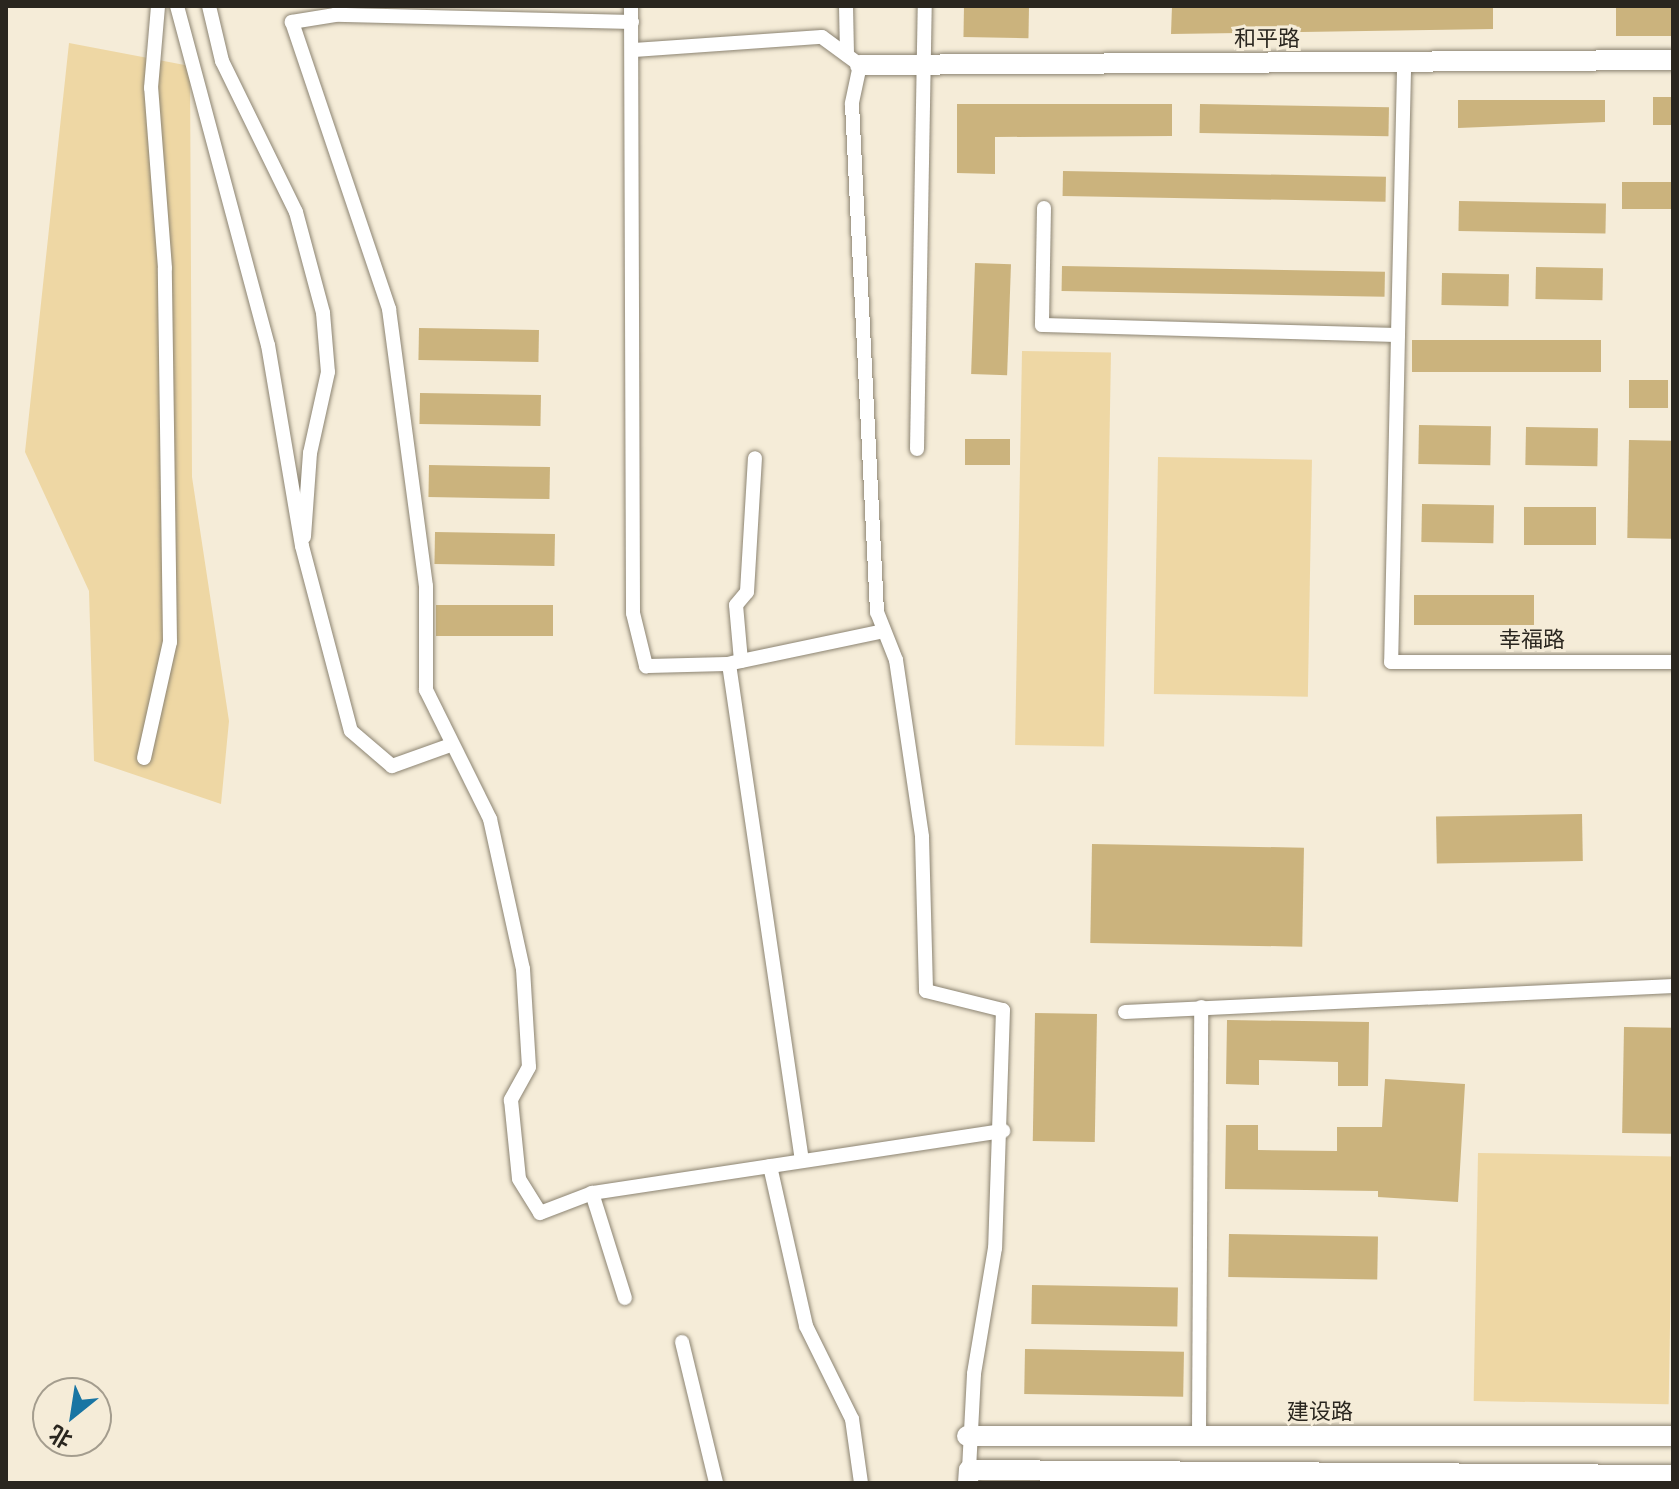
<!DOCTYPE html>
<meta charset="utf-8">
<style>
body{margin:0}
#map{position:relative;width:1679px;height:1489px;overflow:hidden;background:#f5ecd8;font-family:Arial,"Noto Sans SC",sans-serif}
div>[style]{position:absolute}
.green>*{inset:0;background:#eed7a4;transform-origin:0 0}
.building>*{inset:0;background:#cbb37d;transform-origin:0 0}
.roads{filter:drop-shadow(0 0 2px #8c8472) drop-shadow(0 0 2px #8c8472)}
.street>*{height:14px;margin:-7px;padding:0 7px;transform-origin:7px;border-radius:7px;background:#fff}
.secondary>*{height:20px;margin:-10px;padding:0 10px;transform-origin:10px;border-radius:10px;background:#fff}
span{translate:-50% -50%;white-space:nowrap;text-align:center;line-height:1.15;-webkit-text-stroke:6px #f5ecd8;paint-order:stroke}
.street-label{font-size:22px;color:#2a261f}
.frame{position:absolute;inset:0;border:8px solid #2a261f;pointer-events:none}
.north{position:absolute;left:32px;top:1377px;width:80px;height:80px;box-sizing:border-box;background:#f5ecd8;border:2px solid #a49d8e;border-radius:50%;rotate:210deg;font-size:22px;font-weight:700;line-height:32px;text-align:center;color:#2a261f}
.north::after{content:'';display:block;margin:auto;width:28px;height:36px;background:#1975a3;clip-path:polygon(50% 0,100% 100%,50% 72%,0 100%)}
</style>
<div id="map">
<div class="green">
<div style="clip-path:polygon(69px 43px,190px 66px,192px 477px,229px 721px,221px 804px,94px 761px,89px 591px,25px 452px)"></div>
<div style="left:1022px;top:351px;width:89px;height:394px;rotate:1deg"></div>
<div style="left:1158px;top:457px;width:154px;height:237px;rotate:1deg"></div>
<div style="left:1478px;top:1153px;width:195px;height:248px;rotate:1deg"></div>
</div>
<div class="building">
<div style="left:964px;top:6px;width:65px;height:31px;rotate:1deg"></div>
<div style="clip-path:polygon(1172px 6px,1493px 6px,1493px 29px,1171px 34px)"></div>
<div style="left:1616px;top:6px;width:57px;height:30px"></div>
<div style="left:1653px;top:97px;width:20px;height:28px"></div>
<div style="clip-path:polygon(1458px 100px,1605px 100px,1605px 122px,1458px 128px)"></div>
<div style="clip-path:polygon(957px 104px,1172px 104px,1172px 136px,995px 137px,995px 174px,957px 173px)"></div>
<div style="left:1200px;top:104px;width:189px;height:29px;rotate:1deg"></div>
<div style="left:1063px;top:171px;width:323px;height:25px;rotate:1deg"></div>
<div style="left:1622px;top:182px;width:51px;height:27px"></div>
<div style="left:1459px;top:201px;width:147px;height:30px;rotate:1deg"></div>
<div style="left:975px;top:263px;width:36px;height:111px;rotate:2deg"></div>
<div style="left:1062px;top:266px;width:323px;height:25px;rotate:1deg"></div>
<div style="left:1536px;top:267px;width:67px;height:32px;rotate:1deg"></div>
<div style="left:1442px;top:273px;width:67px;height:32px;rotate:1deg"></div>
<div style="left:419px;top:328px;width:120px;height:32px;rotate:1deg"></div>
<div style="left:1601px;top:340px;width:32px;height:189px;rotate:90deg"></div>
<div style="left:1629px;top:380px;width:39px;height:28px"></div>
<div style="left:420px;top:393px;width:121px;height:31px;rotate:1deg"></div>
<div style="left:1419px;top:425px;width:72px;height:39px;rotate:1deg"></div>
<div style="left:1526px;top:427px;width:72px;height:38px;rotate:1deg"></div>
<div style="left:965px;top:439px;width:45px;height:26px"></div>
<div style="left:1629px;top:440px;width:44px;height:98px;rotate:1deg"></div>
<div style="left:429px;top:465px;width:121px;height:32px;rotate:1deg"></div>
<div style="left:1422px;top:504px;width:72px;height:38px;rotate:1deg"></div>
<div style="left:1524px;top:507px;width:72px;height:38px"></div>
<div style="left:435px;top:532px;width:120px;height:32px;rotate:1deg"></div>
<div style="left:1414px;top:595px;width:120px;height:30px"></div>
<div style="left:436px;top:605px;width:117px;height:31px"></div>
<div style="left:1582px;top:814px;width:47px;height:146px;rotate:89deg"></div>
<div style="left:1092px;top:844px;width:212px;height:99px;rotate:1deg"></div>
<div style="left:1035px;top:1013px;width:62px;height:128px;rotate:1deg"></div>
<div style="clip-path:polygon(1227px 1020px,1369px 1022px,1368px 1086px,1338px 1086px,1338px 1062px,1259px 1060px,1259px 1085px,1226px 1084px)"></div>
<div style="left:1624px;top:1027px;width:49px;height:106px;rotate:1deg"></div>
<div style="clip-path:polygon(1385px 1079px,1465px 1084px,1458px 1202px,1378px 1197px,1378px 1191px,1225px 1189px,1226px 1125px,1258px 1125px,1258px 1150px,1337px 1151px,1337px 1127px,1382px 1127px)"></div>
<div style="left:1229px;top:1234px;width:149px;height:43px;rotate:1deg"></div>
<div style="left:1032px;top:1285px;width:146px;height:39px;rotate:1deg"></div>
<div style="left:1025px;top:1349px;width:159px;height:45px;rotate:1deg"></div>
</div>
<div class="roads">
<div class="street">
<div style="left:177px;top:6px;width:351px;rotate:75deg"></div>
<div style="left:268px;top:345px;width:204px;rotate:80.4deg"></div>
<div style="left:302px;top:546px;width:191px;rotate:75.2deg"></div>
<div style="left:351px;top:731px;width:54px;rotate:40.5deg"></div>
<div style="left:392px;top:766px;width:59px;rotate:-19.7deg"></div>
<div style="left:209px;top:6px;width:57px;rotate:76.7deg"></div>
<div style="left:222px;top:61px;width:168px;rotate:63.9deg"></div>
<div style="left:296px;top:212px;width:105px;rotate:75deg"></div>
<div style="left:323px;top:313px;width:59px;rotate:85.2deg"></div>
<div style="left:328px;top:372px;width:83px;rotate:102.5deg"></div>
<div style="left:310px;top:453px;width:84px;rotate:94.1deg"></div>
<div style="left:631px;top:6px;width:607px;rotate:89.81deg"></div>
<div style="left:633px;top:613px;width:55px;rotate:76.2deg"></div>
<div style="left:646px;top:666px;width:83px;rotate:-1.4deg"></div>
<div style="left:729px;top:664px;width:502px;rotate:81.64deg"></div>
<div style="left:846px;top:6px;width:49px;rotate:88.8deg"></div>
<div style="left:632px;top:22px;width:297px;rotate:-178.6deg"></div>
<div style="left:335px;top:15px;width:44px;rotate:170.8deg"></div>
<div style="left:292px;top:22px;width:303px;rotate:71.3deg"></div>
<div style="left:389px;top:309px;width:279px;rotate:82.4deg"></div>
<div style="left:426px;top:586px;width:104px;rotate:90deg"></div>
<div style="left:426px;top:690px;width:144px;rotate:63.6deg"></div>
<div style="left:490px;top:819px;width:154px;rotate:77.6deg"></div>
<div style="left:523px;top:969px;width:98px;rotate:86.5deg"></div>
<div style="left:529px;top:1067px;width:38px;rotate:119deg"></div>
<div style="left:511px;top:1100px;width:79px;rotate:84.2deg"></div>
<div style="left:519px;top:1179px;width:40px;rotate:58deg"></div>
<div style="left:540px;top:1213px;width:56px;rotate:-21deg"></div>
<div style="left:592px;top:1193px;width:416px;rotate:-8.6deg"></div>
<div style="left:634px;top:50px;width:188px;rotate:-4deg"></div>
<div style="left:822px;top:37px;width:47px;rotate:36.4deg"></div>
<div style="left:860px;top:65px;width:40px;rotate:102deg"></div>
<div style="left:852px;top:104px;width:509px;rotate:87.18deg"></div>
<div style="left:877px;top:612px;width:52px;rotate:68.4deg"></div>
<div style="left:896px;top:660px;width:179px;rotate:81.6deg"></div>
<div style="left:922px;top:837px;width:154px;rotate:88.5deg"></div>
<div style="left:926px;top:991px;width:79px;rotate:13.9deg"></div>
<div style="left:1003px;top:1010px;width:238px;rotate:91.9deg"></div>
<div style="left:995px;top:1248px;width:128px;rotate:99.5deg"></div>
<div style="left:974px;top:1374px;width:96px;rotate:93deg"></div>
<div style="left:1044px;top:208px;width:117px;rotate:91deg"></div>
<div style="left:1042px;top:325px;width:356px;rotate:1.6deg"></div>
<div style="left:1398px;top:335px;width:273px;rotate:-88.7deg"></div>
<div style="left:1398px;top:335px;width:327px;rotate:91.2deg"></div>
<div style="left:1391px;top:662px;width:282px"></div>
<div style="left:917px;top:449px;width:443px;rotate:-89deg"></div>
<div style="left:741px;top:661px;width:56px;rotate:-95.1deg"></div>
<div style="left:736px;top:605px;width:17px;rotate:-50deg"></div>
<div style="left:747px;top:592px;width:134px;rotate:-86.6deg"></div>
<div style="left:732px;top:663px;width:155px;rotate:-11.9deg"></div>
<div style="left:144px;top:758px;width:119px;rotate:-77.4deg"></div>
<div style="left:170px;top:642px;width:374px;rotate:-90.8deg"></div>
<div style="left:165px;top:268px;width:181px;rotate:-94.4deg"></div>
<div style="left:151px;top:88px;width:82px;rotate:-85.1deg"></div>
<div style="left:1125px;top:1012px;width:549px;rotate:-2.72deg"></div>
<div style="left:770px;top:1166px;width:164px;rotate:77.3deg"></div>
<div style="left:806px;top:1326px;width:104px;rotate:63.7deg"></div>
<div style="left:852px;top:1419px;width:65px;rotate:82deg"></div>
<div style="left:592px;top:1193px;width:110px;rotate:72.6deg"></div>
<div style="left:682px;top:1342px;width:145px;rotate:76.4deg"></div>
<div style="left:1199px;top:1435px;width:428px;rotate:-89.7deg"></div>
</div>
<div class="secondary">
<div style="left:860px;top:65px;width:813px;rotate:-0.35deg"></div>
<div style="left:967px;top:1436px;width:706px"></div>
<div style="left:968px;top:1483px;width:13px;rotate:-86deg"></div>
<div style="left:969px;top:1470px;width:704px;rotate:0.41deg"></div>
</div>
</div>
<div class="street-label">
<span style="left:1267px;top:39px">和平路</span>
<span style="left:1532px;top:640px">幸福路</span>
<span style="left:1320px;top:1412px">建设路</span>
</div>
<div class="frame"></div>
<div class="north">北</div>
</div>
